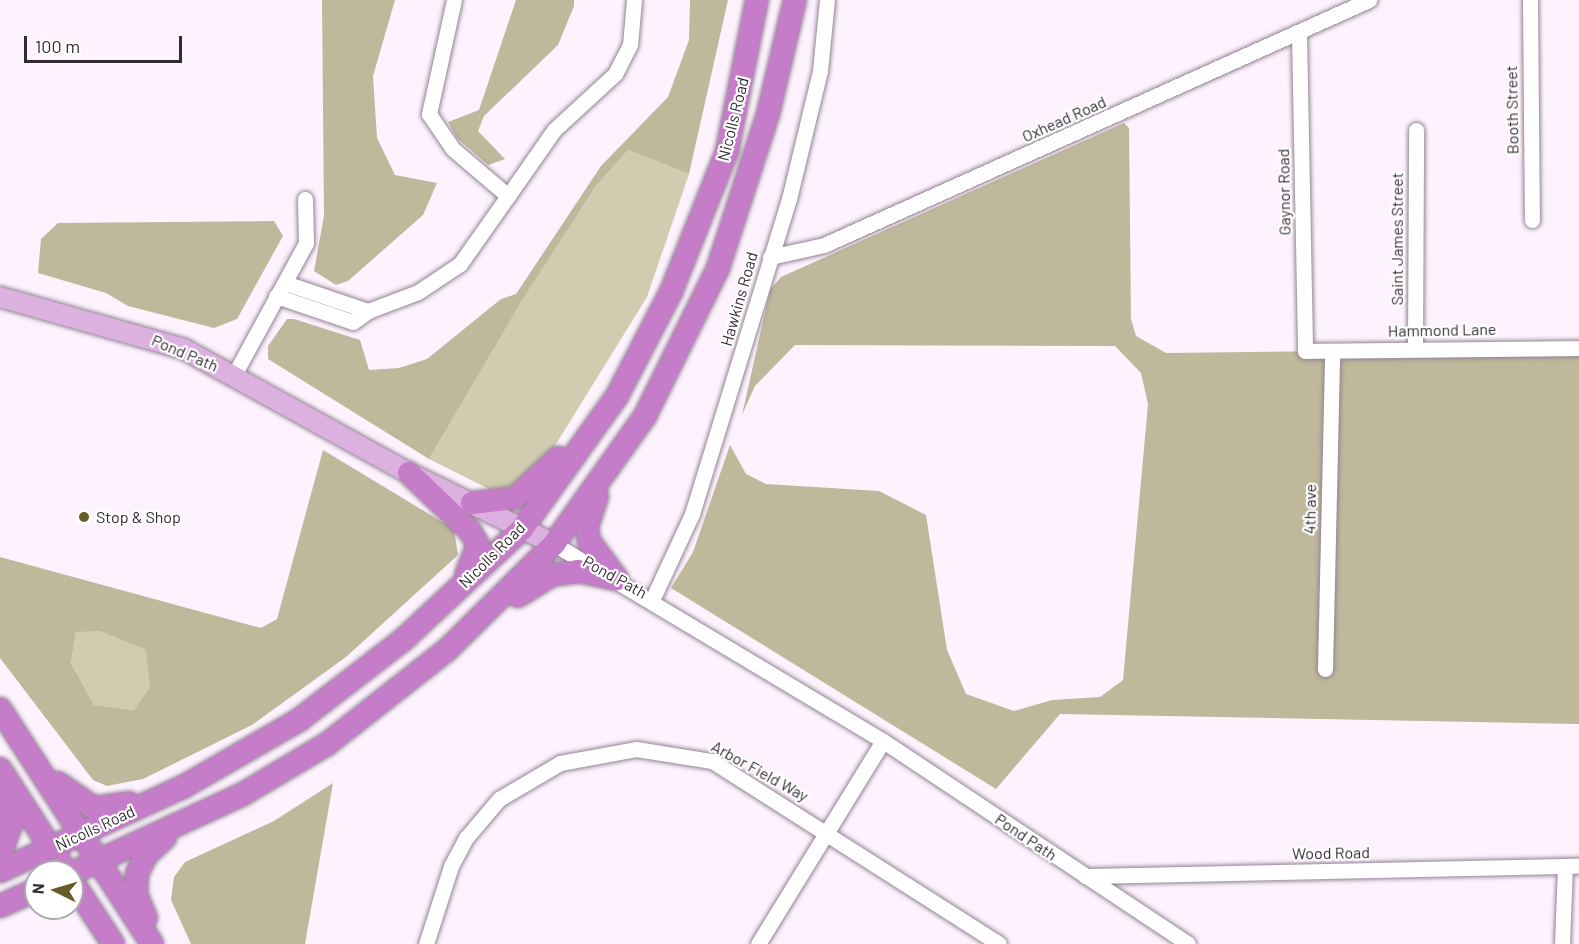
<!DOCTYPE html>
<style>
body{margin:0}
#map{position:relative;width:1579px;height:944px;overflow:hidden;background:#fdf2fd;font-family:Barlow,sans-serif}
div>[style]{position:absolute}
.green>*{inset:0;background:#d1cbaf}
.forest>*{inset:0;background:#bfb89b}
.roads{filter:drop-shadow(0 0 2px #938394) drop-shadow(0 0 2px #938394)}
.minor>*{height:15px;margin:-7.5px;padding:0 7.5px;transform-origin:7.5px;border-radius:7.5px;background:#fff}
.major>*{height:20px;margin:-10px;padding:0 10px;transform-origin:10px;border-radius:10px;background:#dcb0df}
.highway>*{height:22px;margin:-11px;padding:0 11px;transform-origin:11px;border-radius:11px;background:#c57cc9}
.dots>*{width:16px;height:16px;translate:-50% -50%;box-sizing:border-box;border:3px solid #fff;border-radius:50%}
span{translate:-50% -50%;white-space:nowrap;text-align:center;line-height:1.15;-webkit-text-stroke:4.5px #fff;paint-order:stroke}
.street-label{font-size:16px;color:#332c33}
.poi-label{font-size:16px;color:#332c33}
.left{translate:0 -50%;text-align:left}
.north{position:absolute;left:24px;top:860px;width:60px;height:60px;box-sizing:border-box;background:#fff;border:2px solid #adabad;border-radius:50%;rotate:275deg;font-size:16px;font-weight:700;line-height:24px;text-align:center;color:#332c33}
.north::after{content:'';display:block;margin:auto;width:21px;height:27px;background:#675b28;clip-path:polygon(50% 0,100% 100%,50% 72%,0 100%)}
.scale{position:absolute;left:24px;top:36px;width:158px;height:27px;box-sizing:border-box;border:3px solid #332c33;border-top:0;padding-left:8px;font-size:18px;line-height:21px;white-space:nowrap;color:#332c33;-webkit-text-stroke:4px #fff;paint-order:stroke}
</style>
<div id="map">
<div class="green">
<div style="clip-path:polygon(628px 150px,689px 174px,647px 297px,540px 470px,518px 487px,489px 489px,429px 459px,523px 299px,596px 186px)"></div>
<div style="clip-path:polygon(76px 631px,99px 631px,146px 650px,152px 667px,150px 687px,135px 710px,94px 705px,71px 663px)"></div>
</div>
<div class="forest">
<div style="clip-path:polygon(322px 0,395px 0,373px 76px,377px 138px,395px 175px,437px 183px,423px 215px,348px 281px,336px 285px,314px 271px,324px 216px)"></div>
<div style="clip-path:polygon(516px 0,574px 0,574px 6px,558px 45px,484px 116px,478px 131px,505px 159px,488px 165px,457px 138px,448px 122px,479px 110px)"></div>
<div style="clip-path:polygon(690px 0,728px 0,689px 174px,628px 150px,596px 186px,523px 299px,429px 459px,268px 359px,268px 346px,287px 319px,294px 319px,360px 340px,369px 370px,399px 368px,427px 359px,501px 299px,516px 294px,601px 166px,668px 97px,689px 40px)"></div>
<div style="clip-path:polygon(1124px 123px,1129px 128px,1131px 319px,1136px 336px,1166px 353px,1579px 348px,1579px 724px,1060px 714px,996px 789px,671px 588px,693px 552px,730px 445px,746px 474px,766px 484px,879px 491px,926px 515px,947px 650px,966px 694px,1014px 711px,1052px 700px,1100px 697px,1123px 680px,1148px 404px,1141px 373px,1115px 346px,795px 345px,755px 386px,742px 415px,770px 290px,781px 277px)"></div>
<div style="clip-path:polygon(274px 221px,283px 236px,237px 319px,214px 328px,128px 306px,106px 293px,38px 273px,41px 239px,58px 223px)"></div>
<div style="clip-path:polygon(evenodd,323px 450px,454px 529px,458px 555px,346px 657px,252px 725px,143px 779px,107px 786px,93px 780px,0 658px,0 557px,261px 628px,277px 619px,323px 450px,99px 631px,146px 650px,150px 687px,134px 710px,94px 705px,71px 663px,76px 632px,99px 631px)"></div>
<div style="clip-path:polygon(333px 783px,305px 944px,191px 944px,171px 900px,174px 877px,185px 862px,274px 821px)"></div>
</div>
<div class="roads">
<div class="minor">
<div style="left:454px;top:0;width:117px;rotate:102.4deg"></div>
<div style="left:429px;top:114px;width:42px;rotate:55.6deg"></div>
<div style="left:453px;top:149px;width:72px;rotate:40.5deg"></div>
<div style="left:508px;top:196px;width:80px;rotate:-55.1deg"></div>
<div style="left:554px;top:130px;width:83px;rotate:-42.6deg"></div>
<div style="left:615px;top:74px;width:33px;rotate:-63deg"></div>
<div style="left:630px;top:45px;width:45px;rotate:-84.9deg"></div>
<div style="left:1530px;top:0;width:220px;rotate:89.5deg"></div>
<div style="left:1299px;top:33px;width:318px;rotate:88.9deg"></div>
<div style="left:1305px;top:351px;width:274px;rotate:-0.6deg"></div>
<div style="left:770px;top:257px;width:55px;rotate:-12.5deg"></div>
<div style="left:824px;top:245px;width:598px;rotate:-24.21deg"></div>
<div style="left:276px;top:296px;width:81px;rotate:18.7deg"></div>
<div style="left:353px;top:322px;width:19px;rotate:-36deg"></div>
<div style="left:368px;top:311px;width:84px;rotate:-161.4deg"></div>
<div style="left:368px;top:311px;width:53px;rotate:-20.8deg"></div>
<div style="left:418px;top:292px;width:50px;rotate:-33.7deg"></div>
<div style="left:460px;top:264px;width:83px;rotate:-54.8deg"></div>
<div style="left:1415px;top:348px;width:218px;rotate:-89.7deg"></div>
<div style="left:234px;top:375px;width:150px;rotate:-61.4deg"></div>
<div style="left:306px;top:243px;width:44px;rotate:-91.3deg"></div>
<div style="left:554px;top:544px;width:383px;rotate:30.9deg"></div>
<div style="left:883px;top:741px;width:366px;rotate:33.6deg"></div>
<div style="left:653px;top:598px;width:93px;rotate:-65.1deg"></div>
<div style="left:692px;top:514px;width:330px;rotate:-72.9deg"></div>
<div style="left:789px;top:199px;width:132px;rotate:-76.4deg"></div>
<div style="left:820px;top:71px;width:71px;rotate:-84.4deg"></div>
<div style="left:1325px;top:669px;width:318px;rotate:-88.7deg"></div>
<div style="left:1085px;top:876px;width:494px;rotate:-1.2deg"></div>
<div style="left:426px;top:944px;width:82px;rotate:-72.2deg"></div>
<div style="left:451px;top:866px;width:32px;rotate:-62deg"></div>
<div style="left:466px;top:838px;width:51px;rotate:-49.8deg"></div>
<div style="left:499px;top:799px;width:71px;rotate:-30.5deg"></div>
<div style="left:560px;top:763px;width:77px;rotate:-10.4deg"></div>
<div style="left:636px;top:749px;width:77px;rotate:9deg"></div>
<div style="left:712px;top:761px;width:340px;rotate:32.5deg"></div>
<div style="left:758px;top:944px;width:238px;rotate:-58.4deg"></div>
<div style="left:1562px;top:944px;width:78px;rotate:-87.8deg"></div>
</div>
<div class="major">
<div style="left:0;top:297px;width:191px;rotate:15.8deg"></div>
<div style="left:184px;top:349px;width:257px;rotate:28.9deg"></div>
<div style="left:409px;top:473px;width:161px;rotate:26.1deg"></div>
</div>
<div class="highway">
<div style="left:409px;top:473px;width:84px;rotate:43.6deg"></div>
<div style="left:470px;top:531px;width:16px;rotate:60deg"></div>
<div style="left:478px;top:545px;width:31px;rotate:112deg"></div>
<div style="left:597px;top:496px;width:33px;rotate:108deg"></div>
<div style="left:587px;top:527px;width:14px;rotate:82deg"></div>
<div style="left:589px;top:541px;width:47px;rotate:53.6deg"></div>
<div style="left:472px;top:503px;width:43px;rotate:-6.6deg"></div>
<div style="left:515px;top:498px;width:59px;rotate:-42.9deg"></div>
<div style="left:518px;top:596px;width:39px;rotate:-32deg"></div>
<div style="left:551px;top:575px;width:27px;rotate:-8deg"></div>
<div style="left:578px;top:571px;width:40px;rotate:12deg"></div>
<div style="left:0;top:709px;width:280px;rotate:57.1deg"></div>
<div style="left:0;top:769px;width:122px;rotate:57.3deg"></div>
<div style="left:58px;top:783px;width:44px;rotate:34.8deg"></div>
<div style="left:94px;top:808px;width:35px;rotate:-8deg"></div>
<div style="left:0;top:855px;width:35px;rotate:-70deg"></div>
<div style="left:12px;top:822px;width:34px;rotate:-107deg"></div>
<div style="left:0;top:871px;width:201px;rotate:-24.7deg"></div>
<div style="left:183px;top:787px;width:134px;rotate:-30deg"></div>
<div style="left:299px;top:720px;width:133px;rotate:-37.6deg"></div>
<div style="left:404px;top:639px;width:161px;rotate:-43deg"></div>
<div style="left:522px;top:529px;width:163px;rotate:-54.5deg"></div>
<div style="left:617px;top:396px;width:117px;rotate:-62.6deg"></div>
<div style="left:671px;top:292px;width:152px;rotate:-68.3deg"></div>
<div style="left:727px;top:151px;width:154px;rotate:-78.8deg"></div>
<div style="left:72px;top:873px;width:188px;rotate:-24.8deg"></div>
<div style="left:243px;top:794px;width:98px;rotate:-30.8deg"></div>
<div style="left:327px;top:744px;width:152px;rotate:-38.1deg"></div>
<div style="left:447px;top:650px;width:151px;rotate:-44.7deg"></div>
<div style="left:554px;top:544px;width:157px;rotate:-54.6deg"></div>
<div style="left:645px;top:416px;width:165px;rotate:-63.7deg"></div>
<div style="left:718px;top:268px;width:162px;rotate:-72deg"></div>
<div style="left:768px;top:114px;width:117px;rotate:-76.7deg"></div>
<div style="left:72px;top:881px;width:75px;rotate:56.9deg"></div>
<div style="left:0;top:906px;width:39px;rotate:-24deg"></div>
<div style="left:146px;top:918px;width:25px;rotate:-113deg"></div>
<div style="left:136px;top:895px;width:22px;rotate:-87deg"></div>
<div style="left:137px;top:873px;width:21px;rotate:-62deg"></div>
<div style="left:147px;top:854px;width:24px;rotate:-42deg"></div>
</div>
</div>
<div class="dots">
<div style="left:84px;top:517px;background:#675b28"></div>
</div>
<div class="street-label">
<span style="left:1512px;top:110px;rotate:-91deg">Booth Street</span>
<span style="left:733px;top:119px;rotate:-76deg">Nicolls Road</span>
<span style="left:1064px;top:119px;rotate:-24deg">Oxhead Road</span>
<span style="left:1284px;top:192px;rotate:-91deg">Gaynor Road</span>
<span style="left:1397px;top:239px;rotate:-90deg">Saint James Street</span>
<span style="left:739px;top:299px;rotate:-74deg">Hawkins Road</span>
<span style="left:1442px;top:330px;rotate:-1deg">Hammond Lane</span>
<span style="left:185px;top:353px;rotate:23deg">Pond Path</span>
<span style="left:1310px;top:509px;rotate:-89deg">4th ave</span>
<span style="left:492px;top:555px;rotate:-45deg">Nicolls Road</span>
<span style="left:615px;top:577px;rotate:29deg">Pond Path</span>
<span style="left:760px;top:771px;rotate:29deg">Arbor Field Way</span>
<span style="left:95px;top:828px;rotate:-25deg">Nicolls Road</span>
<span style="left:1026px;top:837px;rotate:34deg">Pond Path</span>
<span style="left:1331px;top:853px;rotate:-1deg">Wood Road</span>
</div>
<div class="poi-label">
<span class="left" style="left:96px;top:517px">Stop &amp; Shop</span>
</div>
<div class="north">N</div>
<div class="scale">100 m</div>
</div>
